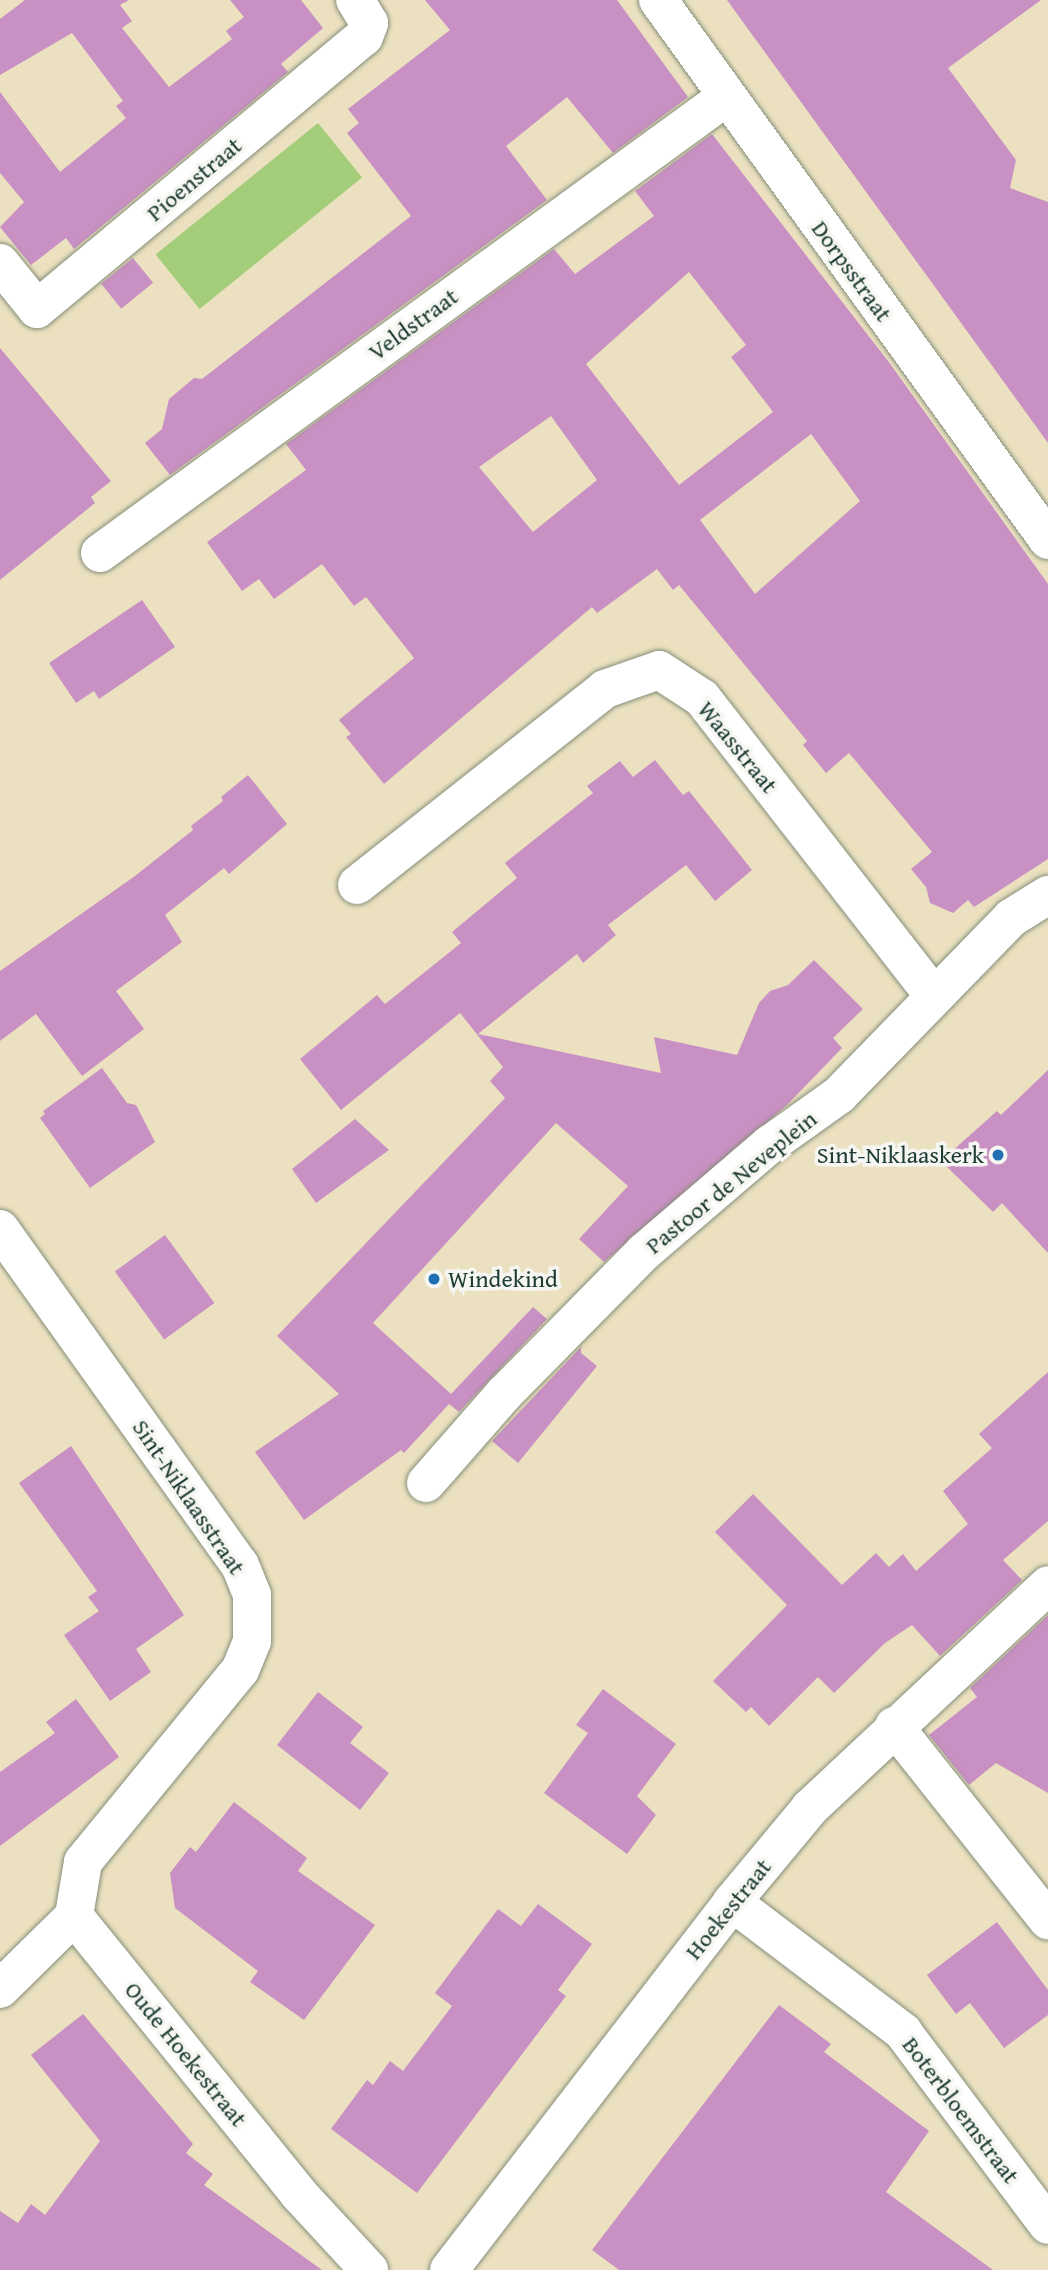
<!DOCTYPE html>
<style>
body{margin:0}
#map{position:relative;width:1048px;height:2270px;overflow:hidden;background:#ebe1c0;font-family:"Gentium Book Plus",serif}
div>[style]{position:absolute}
.green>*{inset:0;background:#a3cd79;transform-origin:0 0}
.building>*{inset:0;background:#c990c3;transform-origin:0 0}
.roads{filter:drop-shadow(0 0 2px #858f7a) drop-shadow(0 0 2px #858f7a)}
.minor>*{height:38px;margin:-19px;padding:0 19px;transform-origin:19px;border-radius:19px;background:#fff}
.dots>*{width:19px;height:19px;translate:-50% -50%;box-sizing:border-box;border:4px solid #f6f6f2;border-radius:50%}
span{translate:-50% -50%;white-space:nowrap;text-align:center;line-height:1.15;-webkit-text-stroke:7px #f6f6f2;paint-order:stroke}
.street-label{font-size:24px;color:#1f3d34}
.poi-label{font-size:24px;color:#1f3d34}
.right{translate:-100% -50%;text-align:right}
.left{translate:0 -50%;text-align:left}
</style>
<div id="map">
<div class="green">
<div style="left:318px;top:123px;width:70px;height:209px;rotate:51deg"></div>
</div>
<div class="building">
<div style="clip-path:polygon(25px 0,129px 0,120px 5px,132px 21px,122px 28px,169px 87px,232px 39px,226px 31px,244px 17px,230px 0,301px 0,323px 28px,281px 64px,288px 72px,74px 249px,66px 238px,31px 265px,0 227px,24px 202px,0 173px,0 92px,60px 172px,126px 118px,116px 106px,123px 101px,72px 33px,0 75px,0 19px)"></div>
<div style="clip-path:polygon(425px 0,617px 0,688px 97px,613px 153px,567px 97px,506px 146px,547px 200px,170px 475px,145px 443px,162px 429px,169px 399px,194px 378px,202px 379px,411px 216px,347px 133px,359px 123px,348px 109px,450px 30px)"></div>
<div style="clip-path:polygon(727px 0,1041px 0,948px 68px,1016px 160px,1010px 188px,1048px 202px,1048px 443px)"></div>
<div style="clip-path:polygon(evenodd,712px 134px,888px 361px,1048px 584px,1048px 859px,974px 907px,968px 900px,953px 913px,930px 903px,926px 887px,911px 869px,932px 852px,849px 753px,826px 773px,803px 745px,807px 741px,679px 585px,673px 590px,657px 569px,597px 613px,592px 607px,384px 784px,346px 737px,351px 734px,339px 720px,414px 658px,366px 597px,354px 606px,322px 564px,274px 599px,259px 579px,242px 591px,207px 542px,306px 470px,286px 444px,554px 249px,575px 274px,654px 216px,635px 191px,712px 134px,689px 272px,746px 345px,731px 357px,773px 412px,679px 485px,586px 364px,689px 272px,712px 134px,551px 416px,597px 480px,533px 532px,479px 467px,551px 416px,712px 134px,811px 434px,860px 501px,755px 594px,700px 520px,811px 434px)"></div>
<div style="left:133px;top:258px;width:32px;height:41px;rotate:51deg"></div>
<div style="clip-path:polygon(0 348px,111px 481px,91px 497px,95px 503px,0 580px)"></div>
<div style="clip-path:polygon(142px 600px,175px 647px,99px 699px,94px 691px,76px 703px,49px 663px)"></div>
<div style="clip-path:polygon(655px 760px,683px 795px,689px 791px,752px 870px,715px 901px,686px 865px,608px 925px,616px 935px,583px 963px,577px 954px,478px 1034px,661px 1073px,654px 1037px,737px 1055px,759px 1003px,770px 991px,788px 985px,814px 960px,863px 1009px,833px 1038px,842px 1048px,787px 1105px,604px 1262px,579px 1239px,628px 1186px,556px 1123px,373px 1323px,451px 1394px,533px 1307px,547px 1319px,459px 1412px,449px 1404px,404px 1453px,401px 1450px,304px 1520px,255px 1452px,339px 1394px,277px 1336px,505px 1098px,490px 1081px,503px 1067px,460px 1013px,341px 1110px,300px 1059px,377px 995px,385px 1004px,461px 943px,452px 932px,517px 878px,505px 863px,593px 793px,587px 786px,620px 761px,633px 777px)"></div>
<div style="clip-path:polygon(248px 775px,287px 824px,229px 874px,224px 868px,165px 915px,182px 942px,116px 991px,144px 1029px,82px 1076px,36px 1014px,0 1041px,0 971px,135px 876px,193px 830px,191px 826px,223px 801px,221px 797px)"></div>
<div style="clip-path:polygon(102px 1068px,127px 1103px,136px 1105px,155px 1142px,90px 1188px,40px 1118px,45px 1114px,43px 1111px)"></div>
<div style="clip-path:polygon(1048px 1070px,1048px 1253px,1002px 1203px,993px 1212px,941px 1161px,997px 1111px,1001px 1115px)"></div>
<div style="clip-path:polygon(355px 1119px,389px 1150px,316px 1203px,292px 1169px)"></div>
<div style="left:165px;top:1235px;width:84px;height:62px;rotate:54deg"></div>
<div style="clip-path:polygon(581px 1347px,581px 1353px,597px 1366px,518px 1463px,492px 1441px)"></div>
<div style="clip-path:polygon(1048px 1372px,1048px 1521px,1003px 1560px,1022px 1580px,940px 1656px,912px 1625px,885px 1643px,834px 1693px,818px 1677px,769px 1726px,751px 1707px,746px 1712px,713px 1681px,787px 1605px,715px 1532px,753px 1494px,842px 1585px,876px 1553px,889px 1567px,903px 1554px,916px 1571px,968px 1524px,943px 1491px,992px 1448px,979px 1434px)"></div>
<div style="clip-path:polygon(71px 1446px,184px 1615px,136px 1649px,151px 1672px,110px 1701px,64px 1635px,99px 1611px,88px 1597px,97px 1591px,19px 1483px)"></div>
<div style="clip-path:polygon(1048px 1615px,1048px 1793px,996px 1763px,969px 1785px,929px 1735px,977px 1697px,970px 1688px)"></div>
<div style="clip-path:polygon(603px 1689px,676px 1744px,637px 1796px,656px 1815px,627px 1854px,544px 1793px,588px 1733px,576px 1725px)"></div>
<div style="clip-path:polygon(318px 1692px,363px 1727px,350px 1743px,389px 1773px,360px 1810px,277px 1745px)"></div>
<div style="clip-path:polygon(76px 1699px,119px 1757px,0 1846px,0 1772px,55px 1733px,46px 1722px)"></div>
<div style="clip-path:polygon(234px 1802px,307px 1858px,298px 1871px,375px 1925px,304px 2020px,250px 1982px,258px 1971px,175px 1908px,170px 1873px,190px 1847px,196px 1852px)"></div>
<div style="clip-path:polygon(538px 1904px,592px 1944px,558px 1990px,566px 1996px,417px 2193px,331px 2129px,367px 2080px,373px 2085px,390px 2061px,403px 2071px,452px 2006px,435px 1993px,498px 1909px,521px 1926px)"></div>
<div style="clip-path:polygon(997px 1922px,1048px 1990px,1048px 2015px,1004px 2048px,970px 2003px,956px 2014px,927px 1975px)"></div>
<div style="clip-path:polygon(779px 2005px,831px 2044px,824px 2052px,929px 2131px,886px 2192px,993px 2270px,619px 2270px,592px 2250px)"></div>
<div style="clip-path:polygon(83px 2014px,193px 2144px,186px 2153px,213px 2174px,204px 2185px,322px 2270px,0 2270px,0 2211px,18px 2223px,31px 2204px,45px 2215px,100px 2141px,31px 2055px)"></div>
</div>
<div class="roads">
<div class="minor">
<div style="left:658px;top:0;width:666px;rotate:54.16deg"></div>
<div style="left:0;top:263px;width:59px;rotate:51.2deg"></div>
<div style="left:37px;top:309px;width:425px;rotate:-39.8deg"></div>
<div style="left:364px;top:37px;width:15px;rotate:-70deg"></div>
<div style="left:369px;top:23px;width:27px;rotate:-121deg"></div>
<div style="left:100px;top:553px;width:774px;rotate:-36.07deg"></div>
<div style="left:357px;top:885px;width:316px;rotate:-38.3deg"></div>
<div style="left:605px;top:689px;width:57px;rotate:-19.4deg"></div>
<div style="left:659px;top:670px;width:51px;rotate:33.1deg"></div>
<div style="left:702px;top:698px;width:378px;rotate:52.1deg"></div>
<div style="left:0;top:1229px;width:413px;rotate:54.5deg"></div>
<div style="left:240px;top:1565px;width:32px;rotate:68deg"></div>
<div style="left:252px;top:1595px;width:46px;rotate:90deg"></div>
<div style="left:252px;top:1641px;width:31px;rotate:112deg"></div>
<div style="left:240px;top:1670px;width:248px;rotate:129.3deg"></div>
<div style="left:83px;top:1862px;width:55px;rotate:99.5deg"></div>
<div style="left:426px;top:1483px;width:118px;rotate:-48.8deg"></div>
<div style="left:504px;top:1394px;width:199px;rotate:-45.4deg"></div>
<div style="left:644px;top:1252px;width:165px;rotate:-40.6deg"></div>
<div style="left:769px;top:1145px;width:86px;rotate:-35.5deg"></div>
<div style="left:839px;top:1095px;width:247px;rotate:-45.8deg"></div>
<div style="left:1011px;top:918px;width:44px;rotate:-31.9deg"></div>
<div style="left:894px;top:1726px;width:248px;rotate:51.6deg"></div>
<div style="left:732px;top:1902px;width:215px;rotate:37.2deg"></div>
<div style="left:903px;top:2032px;width:241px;rotate:53.1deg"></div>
<div style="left:0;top:1989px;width:104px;rotate:-44.6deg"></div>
<div style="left:74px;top:1916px;width:356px;rotate:51deg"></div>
<div style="left:298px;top:2193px;width:105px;rotate:47.3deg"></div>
<div style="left:449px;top:2270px;width:464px;rotate:-52.4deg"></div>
<div style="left:732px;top:1902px;width:122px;rotate:-50.3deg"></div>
<div style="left:810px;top:1808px;width:326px;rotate:-43.1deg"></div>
</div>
</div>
<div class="dots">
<div style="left:998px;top:1155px;background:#1f6fb2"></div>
<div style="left:434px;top:1279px;background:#1f6fb2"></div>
</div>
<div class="street-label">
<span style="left:194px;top:179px;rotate:-40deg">Pioenstraat</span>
<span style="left:852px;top:271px;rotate:54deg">Dorpsstraat</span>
<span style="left:413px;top:324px;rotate:-36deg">Veldstraat</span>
<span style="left:738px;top:747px;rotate:51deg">Waasstraat</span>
<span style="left:731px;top:1182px;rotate:-39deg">Pastoor de Neveplein</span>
<span style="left:189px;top:1497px;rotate:56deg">Sint-Niklaasstraat</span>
<span style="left:728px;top:1909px;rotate:-51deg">Hoekestraat</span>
<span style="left:186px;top:2054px;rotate:51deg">Oude Hoekestraat</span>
<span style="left:961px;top:2110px;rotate:53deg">Boterbloemstraat</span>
</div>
<div class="poi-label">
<span class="right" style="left:984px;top:1155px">Sint-Niklaaskerk</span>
<span class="left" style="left:448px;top:1279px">Windekind</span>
</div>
</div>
